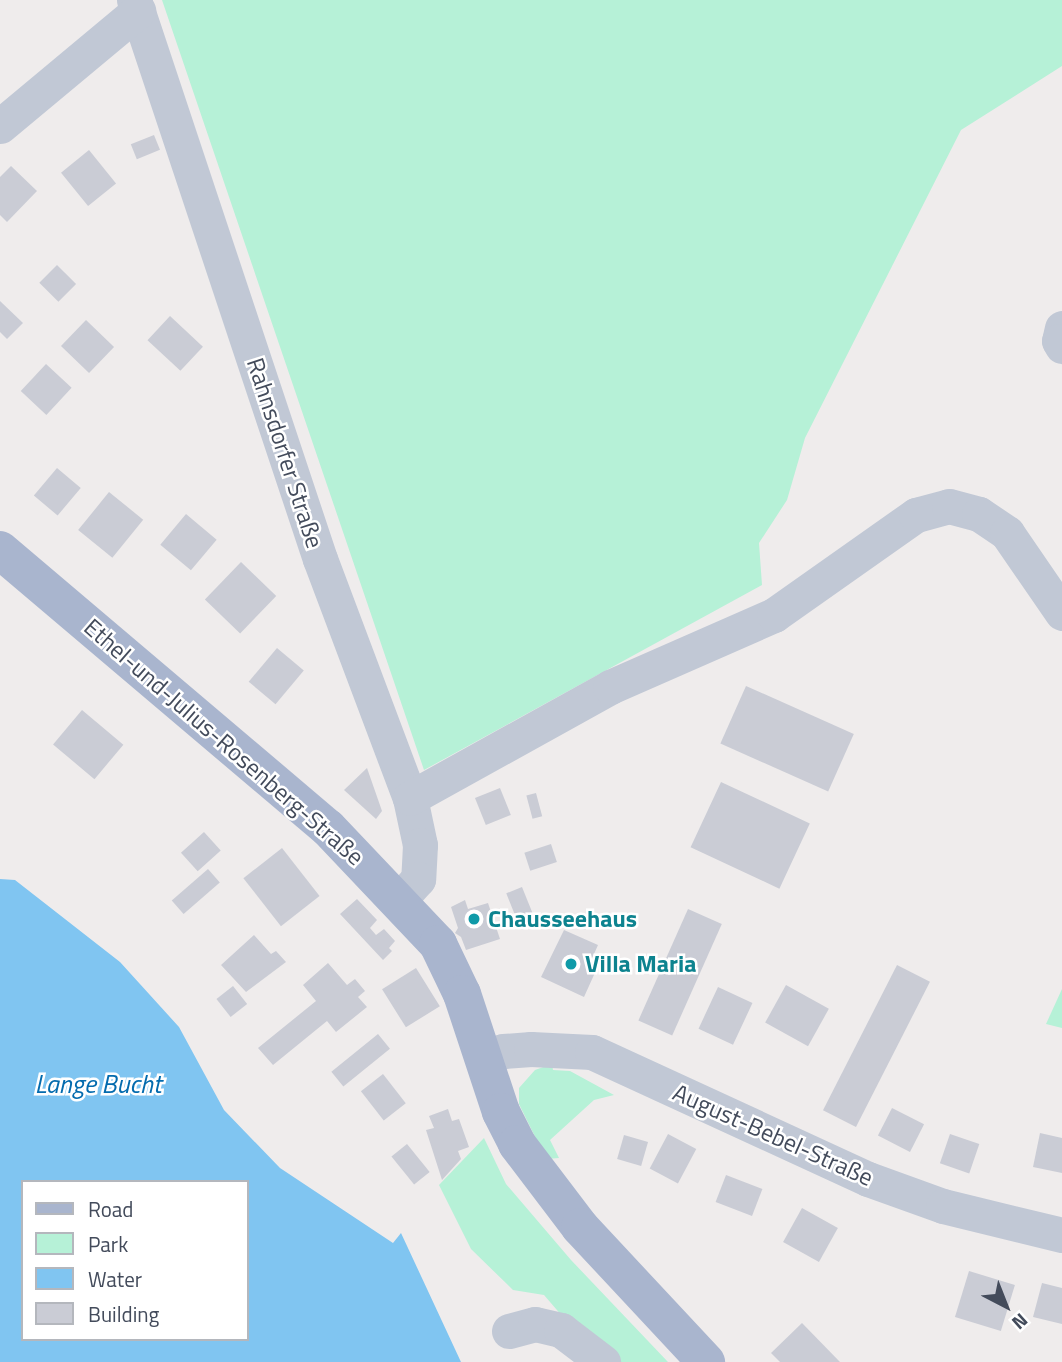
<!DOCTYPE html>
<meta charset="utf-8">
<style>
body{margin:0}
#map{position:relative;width:1062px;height:1362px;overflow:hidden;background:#efecec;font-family:"Titillium Web",sans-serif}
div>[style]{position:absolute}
.green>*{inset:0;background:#b6f1d7}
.water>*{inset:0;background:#80c5f1}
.building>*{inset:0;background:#caccd5;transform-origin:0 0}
.minor>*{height:35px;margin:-17.5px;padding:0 17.5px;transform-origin:17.5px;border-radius:17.5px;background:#c1c8d5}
.major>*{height:38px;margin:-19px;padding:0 19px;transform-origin:19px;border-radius:19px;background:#a9b5ce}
.dots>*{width:19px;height:19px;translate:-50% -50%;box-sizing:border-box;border:4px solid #fff;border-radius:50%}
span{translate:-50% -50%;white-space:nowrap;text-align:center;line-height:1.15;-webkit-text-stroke:5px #fff;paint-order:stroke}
.street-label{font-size:24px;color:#434b5b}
.culture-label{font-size:24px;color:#0d838f;font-weight:700}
.left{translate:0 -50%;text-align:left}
.water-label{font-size:26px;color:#036bae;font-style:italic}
.legend{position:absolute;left:21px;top:1180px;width:228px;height:161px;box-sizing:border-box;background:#fff;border:2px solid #b4b7bd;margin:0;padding:9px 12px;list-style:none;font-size:21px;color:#434b5b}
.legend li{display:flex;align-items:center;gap:14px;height:35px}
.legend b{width:35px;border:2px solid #b4b7bd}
.north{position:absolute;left:971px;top:1271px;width:70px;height:70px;-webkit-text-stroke:5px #fff;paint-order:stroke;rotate:138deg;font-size:19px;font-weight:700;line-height:28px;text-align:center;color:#434b5b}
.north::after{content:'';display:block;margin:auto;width:24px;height:32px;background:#434b5b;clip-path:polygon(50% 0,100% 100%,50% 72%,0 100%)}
</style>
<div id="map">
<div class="green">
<div style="clip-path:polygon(162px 0,1062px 0,1062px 66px,961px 130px,805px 438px,787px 500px,759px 543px,762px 585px,424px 770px)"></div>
<div style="clip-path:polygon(1062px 989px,1062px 1028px,1046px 1024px)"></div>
<div style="clip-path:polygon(552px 1064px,553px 1070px,570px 1071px,614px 1095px,594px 1100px,550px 1140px,559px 1158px,546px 1159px,519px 1104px,519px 1088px,535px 1070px)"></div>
<div style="clip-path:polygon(484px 1138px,506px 1184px,571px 1260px,668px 1362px,620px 1362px,569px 1324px,544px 1295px,513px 1290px,471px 1249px,439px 1185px)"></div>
</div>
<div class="water">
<div style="clip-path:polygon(evenodd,0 879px,15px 880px,120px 962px,179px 1027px,224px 1110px,280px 1168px,393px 1243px,401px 1233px,461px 1362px,0 1362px,0 879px,23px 1182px,247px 1182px,247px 1339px,23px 1339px,23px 1182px)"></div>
</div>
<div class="building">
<div style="left:154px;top:135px;width:16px;height:25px;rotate:68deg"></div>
<div style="left:89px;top:150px;width:43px;height:36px;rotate:51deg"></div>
<div style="clip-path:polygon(11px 166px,37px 191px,7px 222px,0 215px,0 177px)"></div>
<div style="left:57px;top:265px;width:27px;height:25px;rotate:45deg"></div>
<div style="clip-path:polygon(0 301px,23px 323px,7px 339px,0 332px)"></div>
<div style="left:170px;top:316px;width:45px;height:33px;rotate:43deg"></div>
<div style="left:86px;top:320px;width:39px;height:36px;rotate:44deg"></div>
<div style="left:46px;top:364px;width:35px;height:37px;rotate:43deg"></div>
<div style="left:57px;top:468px;width:31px;height:36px;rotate:40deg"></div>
<div style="left:109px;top:492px;width:44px;height:49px;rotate:39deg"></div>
<div style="left:186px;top:514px;width:40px;height:40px;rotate:40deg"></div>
<div style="left:241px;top:562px;width:49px;height:52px;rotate:44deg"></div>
<div style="left:277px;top:648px;width:35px;height:44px;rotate:40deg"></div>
<div style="left:746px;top:686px;width:118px;height:63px;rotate:24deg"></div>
<div style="left:82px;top:710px;width:54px;height:45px;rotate:40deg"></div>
<div style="clip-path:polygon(367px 768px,382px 811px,376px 819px,344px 790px)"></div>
<div style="left:721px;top:782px;width:98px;height:72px;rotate:25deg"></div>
<div style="left:500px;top:788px;width:29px;height:27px;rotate:68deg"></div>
<div style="left:536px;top:793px;width:24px;height:10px;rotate:75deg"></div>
<div style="left:204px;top:832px;width:25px;height:31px;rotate:48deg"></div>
<div style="left:551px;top:844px;width:19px;height:28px;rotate:72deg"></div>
<div style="left:282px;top:848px;width:61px;height:49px;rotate:52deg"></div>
<div style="left:208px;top:869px;width:18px;height:48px;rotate:49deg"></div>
<div style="left:522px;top:887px;width:35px;height:17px;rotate:68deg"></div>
<div style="clip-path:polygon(357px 899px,377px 920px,370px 928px,376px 935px,384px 929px,395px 941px,389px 948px,392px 951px,383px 960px,340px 914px)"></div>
<div style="clip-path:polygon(465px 900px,468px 909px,488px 903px,500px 939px,466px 950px,461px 937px,455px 933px,458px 928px,451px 907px)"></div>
<div style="left:688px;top:909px;width:37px;height:122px;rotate:24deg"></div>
<div style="clip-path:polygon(564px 930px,598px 945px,590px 963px,598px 966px,584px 997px,541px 977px)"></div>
<div style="clip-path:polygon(254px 935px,271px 954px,276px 951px,286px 962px,246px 992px,221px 965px)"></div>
<div style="clip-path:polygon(328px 963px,347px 985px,355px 979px,365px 991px,358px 997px,367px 1007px,336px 1032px,327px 1021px,273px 1065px,258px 1048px,316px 1001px,303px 985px)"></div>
<div style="left:897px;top:965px;width:37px;height:163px;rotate:27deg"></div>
<div style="left:416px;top:968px;width:45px;height:40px;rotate:58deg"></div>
<div style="left:786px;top:985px;width:49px;height:43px;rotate:29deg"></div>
<div style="left:233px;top:986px;width:23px;height:21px;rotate:52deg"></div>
<div style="left:718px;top:987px;width:38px;height:46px;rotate:25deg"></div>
<div style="left:378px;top:1034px;width:19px;height:60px;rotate:51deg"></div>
<div style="left:383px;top:1074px;width:37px;height:28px;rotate:52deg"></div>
<div style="left:892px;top:1108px;width:36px;height:31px;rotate:27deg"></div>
<div style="clip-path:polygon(448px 1109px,452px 1121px,459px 1119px,469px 1147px,458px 1151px,461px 1159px,442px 1180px,426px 1130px,434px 1128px,429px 1116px)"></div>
<div style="clip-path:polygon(1040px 1133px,1062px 1138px,1062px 1173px,1033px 1167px)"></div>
<div style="left:668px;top:1134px;width:32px;height:39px;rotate:28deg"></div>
<div style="left:950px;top:1134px;width:31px;height:31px;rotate:19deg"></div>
<div style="left:624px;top:1135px;width:25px;height:25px;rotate:16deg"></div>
<div style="left:407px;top:1144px;width:36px;height:20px;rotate:51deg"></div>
<div style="left:726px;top:1175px;width:39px;height:29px;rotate:21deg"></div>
<div style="left:802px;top:1208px;width:41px;height:39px;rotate:29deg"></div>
<div style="left:969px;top:1271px;width:48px;height:48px;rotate:17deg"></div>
<div style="clip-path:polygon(1042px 1283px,1062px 1288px,1062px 1324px,1033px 1317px)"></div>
<div style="clip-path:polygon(802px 1323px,840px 1362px,780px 1362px,771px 1353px)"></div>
</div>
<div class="minor">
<div style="left:134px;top:0;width:589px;rotate:71.6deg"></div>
<div style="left:320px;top:559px;width:255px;rotate:69.4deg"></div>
<div style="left:410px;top:798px;width:48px;rotate:78deg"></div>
<div style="left:420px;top:845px;width:34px;rotate:93deg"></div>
<div style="left:418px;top:879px;width:28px;rotate:132deg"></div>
<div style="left:0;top:126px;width:180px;rotate:-39.8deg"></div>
<div style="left:1062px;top:328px;width:13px;rotate:103deg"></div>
<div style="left:1059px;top:341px;width:6px;rotate:59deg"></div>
<div style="left:410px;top:798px;width:229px;rotate:-29deg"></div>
<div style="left:610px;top:687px;width:179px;rotate:-23.7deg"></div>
<div style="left:774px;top:615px;width:174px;rotate:-35.2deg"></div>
<div style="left:916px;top:515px;width:34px;rotate:-15deg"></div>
<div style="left:949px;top:506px;width:31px;rotate:15deg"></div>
<div style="left:979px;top:514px;width:34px;rotate:34deg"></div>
<div style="left:1007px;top:533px;width:97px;rotate:55.5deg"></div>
<div style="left:485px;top:1057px;width:19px;rotate:-18deg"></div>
<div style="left:503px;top:1051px;width:28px;rotate:-4deg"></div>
<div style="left:531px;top:1049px;width:61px;rotate:2.8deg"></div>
<div style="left:592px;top:1052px;width:304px;rotate:24.7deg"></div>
<div style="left:868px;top:1179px;width:80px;rotate:19.8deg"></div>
<div style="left:943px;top:1206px;width:122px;rotate:13.7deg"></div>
<div style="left:509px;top:1331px;width:27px;rotate:-15deg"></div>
<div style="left:535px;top:1324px;width:27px;rotate:13deg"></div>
<div style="left:561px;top:1330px;width:53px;rotate:37.3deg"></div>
</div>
<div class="major">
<div style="left:0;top:550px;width:430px;rotate:40.3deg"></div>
<div style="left:328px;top:828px;width:160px;rotate:46.5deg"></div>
<div style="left:438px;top:944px;width:55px;rotate:64.4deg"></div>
<div style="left:462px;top:994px;width:124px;rotate:71.7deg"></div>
<div style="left:501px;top:1112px;width:36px;rotate:63deg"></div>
<div style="left:517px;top:1144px;width:104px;rotate:52.8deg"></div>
<div style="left:580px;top:1227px;width:185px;rotate:47deg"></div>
</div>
<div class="dots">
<div style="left:474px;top:919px;background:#0f9aa8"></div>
<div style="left:571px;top:964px;background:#0f9aa8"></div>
</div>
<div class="street-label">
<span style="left:285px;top:453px;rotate:72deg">Rahnsdorfer Straße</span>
<span style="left:224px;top:742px;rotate:41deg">Ethel-und-Julius-Rosenberg-Straße</span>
<span style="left:773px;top:1135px;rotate:24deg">August-Bebel-Straße</span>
</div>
<div class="culture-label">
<span class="left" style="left:488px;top:919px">Chausseehaus</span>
<span class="left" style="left:585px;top:964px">Villa Maria</span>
</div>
<div class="water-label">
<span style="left:98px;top:1084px">Lange Bucht</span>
</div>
<ul class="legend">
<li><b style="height:9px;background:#a9b5ce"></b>Road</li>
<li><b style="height:19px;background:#b6f1d7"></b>Park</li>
<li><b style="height:19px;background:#80c5f1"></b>Water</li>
<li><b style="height:19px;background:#caccd5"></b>Building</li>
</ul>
<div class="north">N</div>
</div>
